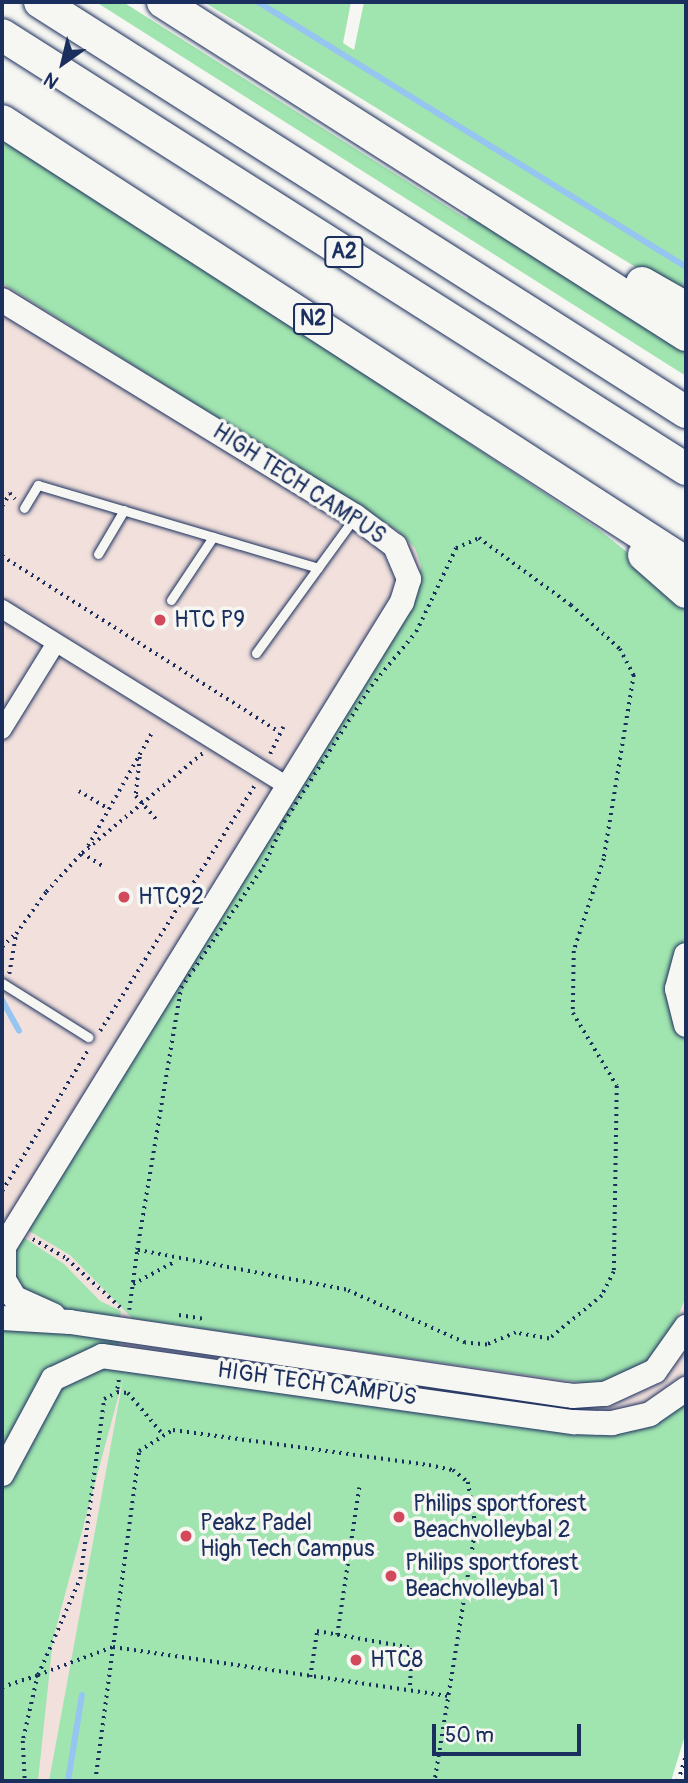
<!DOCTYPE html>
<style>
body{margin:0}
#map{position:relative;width:688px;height:1783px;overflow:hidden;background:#f6f6f2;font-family:Pangolin,sans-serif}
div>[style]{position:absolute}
.built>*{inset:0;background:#f2e0dc}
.green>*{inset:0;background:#a0e4af}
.stream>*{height:6px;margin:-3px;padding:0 3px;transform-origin:3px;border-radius:3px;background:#96c5f1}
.path>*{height:3.5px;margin-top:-1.75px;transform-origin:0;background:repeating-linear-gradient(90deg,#1b2f5e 0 2px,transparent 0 7px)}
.roads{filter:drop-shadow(0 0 2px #1b2f5e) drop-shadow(0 0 2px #1b2f5e)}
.lane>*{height:9px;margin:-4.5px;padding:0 4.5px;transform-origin:4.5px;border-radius:4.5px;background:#f6f6f2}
.street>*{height:18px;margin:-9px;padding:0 9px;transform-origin:9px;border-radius:9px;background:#f6f6f2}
.secondary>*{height:24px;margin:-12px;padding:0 12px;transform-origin:12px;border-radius:12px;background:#f6f6f2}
.highway>*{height:32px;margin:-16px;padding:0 16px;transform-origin:16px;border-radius:16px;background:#f6f6f2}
.dots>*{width:19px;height:19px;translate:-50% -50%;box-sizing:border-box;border:4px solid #f6f6f2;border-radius:50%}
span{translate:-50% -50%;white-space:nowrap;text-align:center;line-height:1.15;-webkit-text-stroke:7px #f6f6f2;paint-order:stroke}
.shield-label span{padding:2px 5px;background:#f6f6f2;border:2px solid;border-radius:5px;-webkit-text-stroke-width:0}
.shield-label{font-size:21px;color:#1b2f5e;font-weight:700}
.street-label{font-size:23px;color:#1b2f5e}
.poi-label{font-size:23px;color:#1b2f5e}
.left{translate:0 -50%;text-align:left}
.frame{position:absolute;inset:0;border:4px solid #1b2f5e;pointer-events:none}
.north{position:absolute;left:28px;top:28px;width:70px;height:70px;-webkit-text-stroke:5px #f6f6f2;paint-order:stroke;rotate:214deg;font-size:19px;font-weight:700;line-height:28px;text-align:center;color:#1b2f5e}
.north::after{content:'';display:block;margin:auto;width:24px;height:32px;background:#1b2f5e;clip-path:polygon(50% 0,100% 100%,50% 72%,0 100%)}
.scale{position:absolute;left:432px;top:1724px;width:149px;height:32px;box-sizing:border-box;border:4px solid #1b2f5e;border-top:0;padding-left:9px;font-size:21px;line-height:24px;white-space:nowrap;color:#1b2f5e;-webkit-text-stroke:5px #f6f6f2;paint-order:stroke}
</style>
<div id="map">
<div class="built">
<div style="clip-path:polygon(2px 215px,653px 627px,686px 1081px,686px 1561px,614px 1781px,2px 1781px)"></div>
</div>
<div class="green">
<div style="clip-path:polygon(96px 2px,123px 2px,467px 219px,472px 211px,686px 347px,686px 376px)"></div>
<div style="clip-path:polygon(204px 2px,351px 2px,343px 43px,354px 50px,364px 2px,686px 2px,686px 298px)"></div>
<div style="clip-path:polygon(2px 132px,598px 529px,686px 599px,686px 941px,678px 952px,686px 1034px,686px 1296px,671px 1334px,637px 1371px,598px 1385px,133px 1319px,70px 1255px,24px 1228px,414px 601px,421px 566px,415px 548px,398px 531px,2px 283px)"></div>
<div style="clip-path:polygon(20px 1235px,64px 1264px,100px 1301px,121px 1311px,120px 1318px,41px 1306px,18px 1288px,12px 1249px)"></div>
<div style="clip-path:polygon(2px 1326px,120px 1340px,117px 1351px,95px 1350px,2px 1457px)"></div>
<div style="clip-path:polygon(99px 1364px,651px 1424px,686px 1403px,686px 1732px,671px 1781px,49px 1781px,123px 1379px,53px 1639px,38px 1781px,2px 1781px,2px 1485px,29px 1450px,47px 1404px,72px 1379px)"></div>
</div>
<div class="stream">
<div style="left:258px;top:2px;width:503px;rotate:31.76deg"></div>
<div style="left:2px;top:1000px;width:35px;rotate:61deg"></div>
<div style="left:68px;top:1781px;width:87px;rotate:-80.8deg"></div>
</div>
<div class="path">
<div style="left:2px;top:506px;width:15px;rotate:-58deg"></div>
<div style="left:10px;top:493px;width:8px;rotate:50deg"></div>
<div style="left:479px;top:538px;width:114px;rotate:36.1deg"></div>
<div style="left:571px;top:605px;width:66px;rotate:41.9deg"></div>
<div style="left:620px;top:649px;width:30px;rotate:62deg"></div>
<div style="left:634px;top:675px;width:186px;rotate:99.3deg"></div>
<div style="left:604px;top:859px;width:97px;rotate:108.1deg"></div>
<div style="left:574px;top:951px;width:62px;rotate:90.9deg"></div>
<div style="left:573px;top:1013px;width:85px;rotate:58.9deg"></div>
<div style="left:617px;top:1086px;width:186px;rotate:90.9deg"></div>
<div style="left:614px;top:1272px;width:27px;rotate:117deg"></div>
<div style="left:602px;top:1296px;width:68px;rotate:140.9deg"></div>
<div style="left:549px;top:1339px;width:34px;rotate:-170deg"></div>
<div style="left:516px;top:1333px;width:31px;rotate:158deg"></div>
<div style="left:487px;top:1345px;width:22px;rotate:-175deg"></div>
<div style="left:465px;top:1343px;width:130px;rotate:-156deg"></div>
<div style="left:346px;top:1290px;width:213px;rotate:-169.2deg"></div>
<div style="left:137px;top:1250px;width:266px;rotate:-80.5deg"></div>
<div style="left:181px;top:988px;width:146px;rotate:-55.9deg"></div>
<div style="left:263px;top:867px;width:50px;rotate:-65deg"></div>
<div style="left:284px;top:822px;width:161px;rotate:-57.4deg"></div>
<div style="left:371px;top:686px;width:70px;rotate:-50.2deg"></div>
<div style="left:416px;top:632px;width:93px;rotate:-64.5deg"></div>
<div style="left:456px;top:548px;width:25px;rotate:-23deg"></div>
<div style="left:2px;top:556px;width:328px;rotate:32.4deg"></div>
<div style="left:270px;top:754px;width:30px;rotate:-64deg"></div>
<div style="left:140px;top:757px;width:39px;rotate:96deg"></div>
<div style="left:136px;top:796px;width:33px;rotate:49deg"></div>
<div style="left:79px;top:791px;width:35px;rotate:31deg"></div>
<div style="left:88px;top:846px;width:129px;rotate:-60.6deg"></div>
<div style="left:82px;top:853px;width:26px;rotate:32deg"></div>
<div style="left:2px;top:947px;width:17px;rotate:-45deg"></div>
<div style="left:9px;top:974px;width:41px;rotate:-80.1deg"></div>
<div style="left:16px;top:934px;width:52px;rotate:-54.5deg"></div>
<div style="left:46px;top:892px;width:53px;rotate:-47.3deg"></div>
<div style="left:82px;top:853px;width:158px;rotate:-39.6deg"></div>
<div style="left:100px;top:1031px;width:289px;rotate:-57.8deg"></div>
<div style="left:2px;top:1191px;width:165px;rotate:-58.6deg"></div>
<div style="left:33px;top:1239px;width:39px;rotate:30deg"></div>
<div style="left:67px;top:1259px;width:72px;rotate:42.2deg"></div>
<div style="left:133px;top:1284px;width:49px;rotate:-28.1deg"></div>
<div style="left:129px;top:1310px;width:60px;rotate:-82.3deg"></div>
<div style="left:179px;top:1315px;width:26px;rotate:9deg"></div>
<div style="left:119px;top:1380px;width:12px;rotate:99deg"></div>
<div style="left:117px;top:1392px;width:11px;rotate:5deg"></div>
<div style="left:128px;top:1393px;width:51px;rotate:49.8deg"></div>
<div style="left:337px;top:1635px;width:149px;rotate:-81.5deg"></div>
<div style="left:38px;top:1675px;width:80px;rotate:-20.5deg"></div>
<div style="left:113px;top:1647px;width:339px;rotate:8.3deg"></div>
<div style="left:38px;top:1675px;width:105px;rotate:-66.4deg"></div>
<div style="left:80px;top:1579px;width:182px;rotate:-82.4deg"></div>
<div style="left:104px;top:1399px;width:15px;rotate:-28deg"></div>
<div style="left:310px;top:1677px;width:47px;rotate:-81.3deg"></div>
<div style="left:317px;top:1631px;width:97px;rotate:10.1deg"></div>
<div style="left:412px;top:1648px;width:42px;rotate:92.7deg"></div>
<div style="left:2px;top:1687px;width:38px;rotate:-18deg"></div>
<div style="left:38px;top:1675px;width:68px;rotate:102.8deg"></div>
<div style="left:23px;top:1741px;width:40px;rotate:87.1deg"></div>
<div style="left:95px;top:1781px;width:333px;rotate:-82.4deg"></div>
<div style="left:139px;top:1451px;width:40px;rotate:-32deg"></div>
<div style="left:173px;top:1430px;width:258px;rotate:7.8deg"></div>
<div style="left:429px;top:1465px;width:25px;rotate:12deg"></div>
<div style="left:453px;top:1470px;width:19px;rotate:39deg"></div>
<div style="left:468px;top:1482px;width:46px;rotate:79.9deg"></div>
<div style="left:476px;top:1527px;width:257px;rotate:99.2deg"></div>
<div style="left:678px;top:1781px;width:27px;rotate:-73deg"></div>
</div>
<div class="roads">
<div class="lane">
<div style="left:24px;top:508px;width:27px;rotate:-59deg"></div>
<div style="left:38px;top:485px;width:292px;rotate:16.5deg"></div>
<div style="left:98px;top:554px;width:51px;rotate:-59.4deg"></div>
<div style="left:171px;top:600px;width:76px;rotate:-56.3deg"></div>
<div style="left:256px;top:653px;width:167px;rotate:-54deg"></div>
<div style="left:2px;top:983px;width:102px;rotate:32.1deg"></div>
</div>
<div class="street">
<div style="left:2px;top:609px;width:336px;rotate:31.8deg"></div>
<div style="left:2px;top:730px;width:102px;rotate:-58.2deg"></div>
</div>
<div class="secondary">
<div style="left:2px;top:300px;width:414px;rotate:31.5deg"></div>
<div style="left:355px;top:516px;width:50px;rotate:36.9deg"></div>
<div style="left:395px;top:546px;width:36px;rotate:67deg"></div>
<div style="left:409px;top:579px;width:24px;rotate:107deg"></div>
<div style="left:402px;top:602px;width:762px;rotate:121.69deg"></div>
<div style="left:686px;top:955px;width:35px;rotate:105deg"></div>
<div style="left:677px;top:989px;width:37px;rotate:76deg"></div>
<div style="left:4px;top:1247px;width:33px;rotate:90deg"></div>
<div style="left:4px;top:1280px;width:21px;rotate:59deg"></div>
<div style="left:15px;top:1298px;width:42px;rotate:24.1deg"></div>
<div style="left:2px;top:1318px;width:68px;rotate:3.4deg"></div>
<div style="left:70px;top:1322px;width:508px;rotate:8.37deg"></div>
<div style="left:573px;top:1396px;width:32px;rotate:-4deg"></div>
<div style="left:605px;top:1394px;width:55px;rotate:-24.7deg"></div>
<div style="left:655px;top:1371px;width:54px;rotate:-54.8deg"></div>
<div style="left:2px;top:1474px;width:108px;rotate:-61.8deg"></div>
<div style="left:53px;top:1379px;width:54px;rotate:-25.1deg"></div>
<div style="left:102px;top:1356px;width:477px;rotate:8deg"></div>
<div style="left:574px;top:1422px;width:38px;rotate:2deg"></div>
<div style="left:612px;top:1423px;width:39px;rotate:-13deg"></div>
<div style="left:650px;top:1414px;width:44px;rotate:-34.8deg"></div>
</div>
<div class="highway">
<div style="left:40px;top:2px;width:765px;rotate:32.4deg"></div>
<div style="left:163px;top:2px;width:620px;rotate:32.49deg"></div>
<div style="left:2px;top:35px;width:810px;rotate:32.4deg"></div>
<div style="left:2px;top:121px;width:814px;rotate:32.87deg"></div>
<div style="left:642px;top:283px;width:51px;rotate:29.6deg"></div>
<div style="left:644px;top:555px;width:56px;rotate:41.4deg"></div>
</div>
</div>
<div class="dots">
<div style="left:160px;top:620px;background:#d1495b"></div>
<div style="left:124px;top:897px;background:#d1495b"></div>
<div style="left:399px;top:1517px;background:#d1495b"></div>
<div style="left:186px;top:1536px;background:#d1495b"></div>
<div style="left:391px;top:1576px;background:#d1495b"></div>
<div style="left:356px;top:1660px;background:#d1495b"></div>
</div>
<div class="shield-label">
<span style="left:344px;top:252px">A2</span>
<span style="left:313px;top:319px">N2</span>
</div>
<div class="street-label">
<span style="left:299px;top:484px;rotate:33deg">HIGH TECH CAMPUS</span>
<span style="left:317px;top:1384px;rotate:8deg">HIGH TECH CAMPUS</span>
</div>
<div class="poi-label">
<span class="left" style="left:174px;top:620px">HTC P9</span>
<span class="left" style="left:138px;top:897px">HTC92</span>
<span class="left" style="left:413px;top:1517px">Philips sportforest<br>Beachvolleybal 2</span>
<span class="left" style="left:200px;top:1536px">Peakz Padel<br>High Tech Campus</span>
<span class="left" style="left:405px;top:1576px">Philips sportforest<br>Beachvolleybal 1</span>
<span class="left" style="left:370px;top:1660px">HTC8</span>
</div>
<div class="frame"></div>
<div class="north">N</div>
<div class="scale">50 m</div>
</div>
